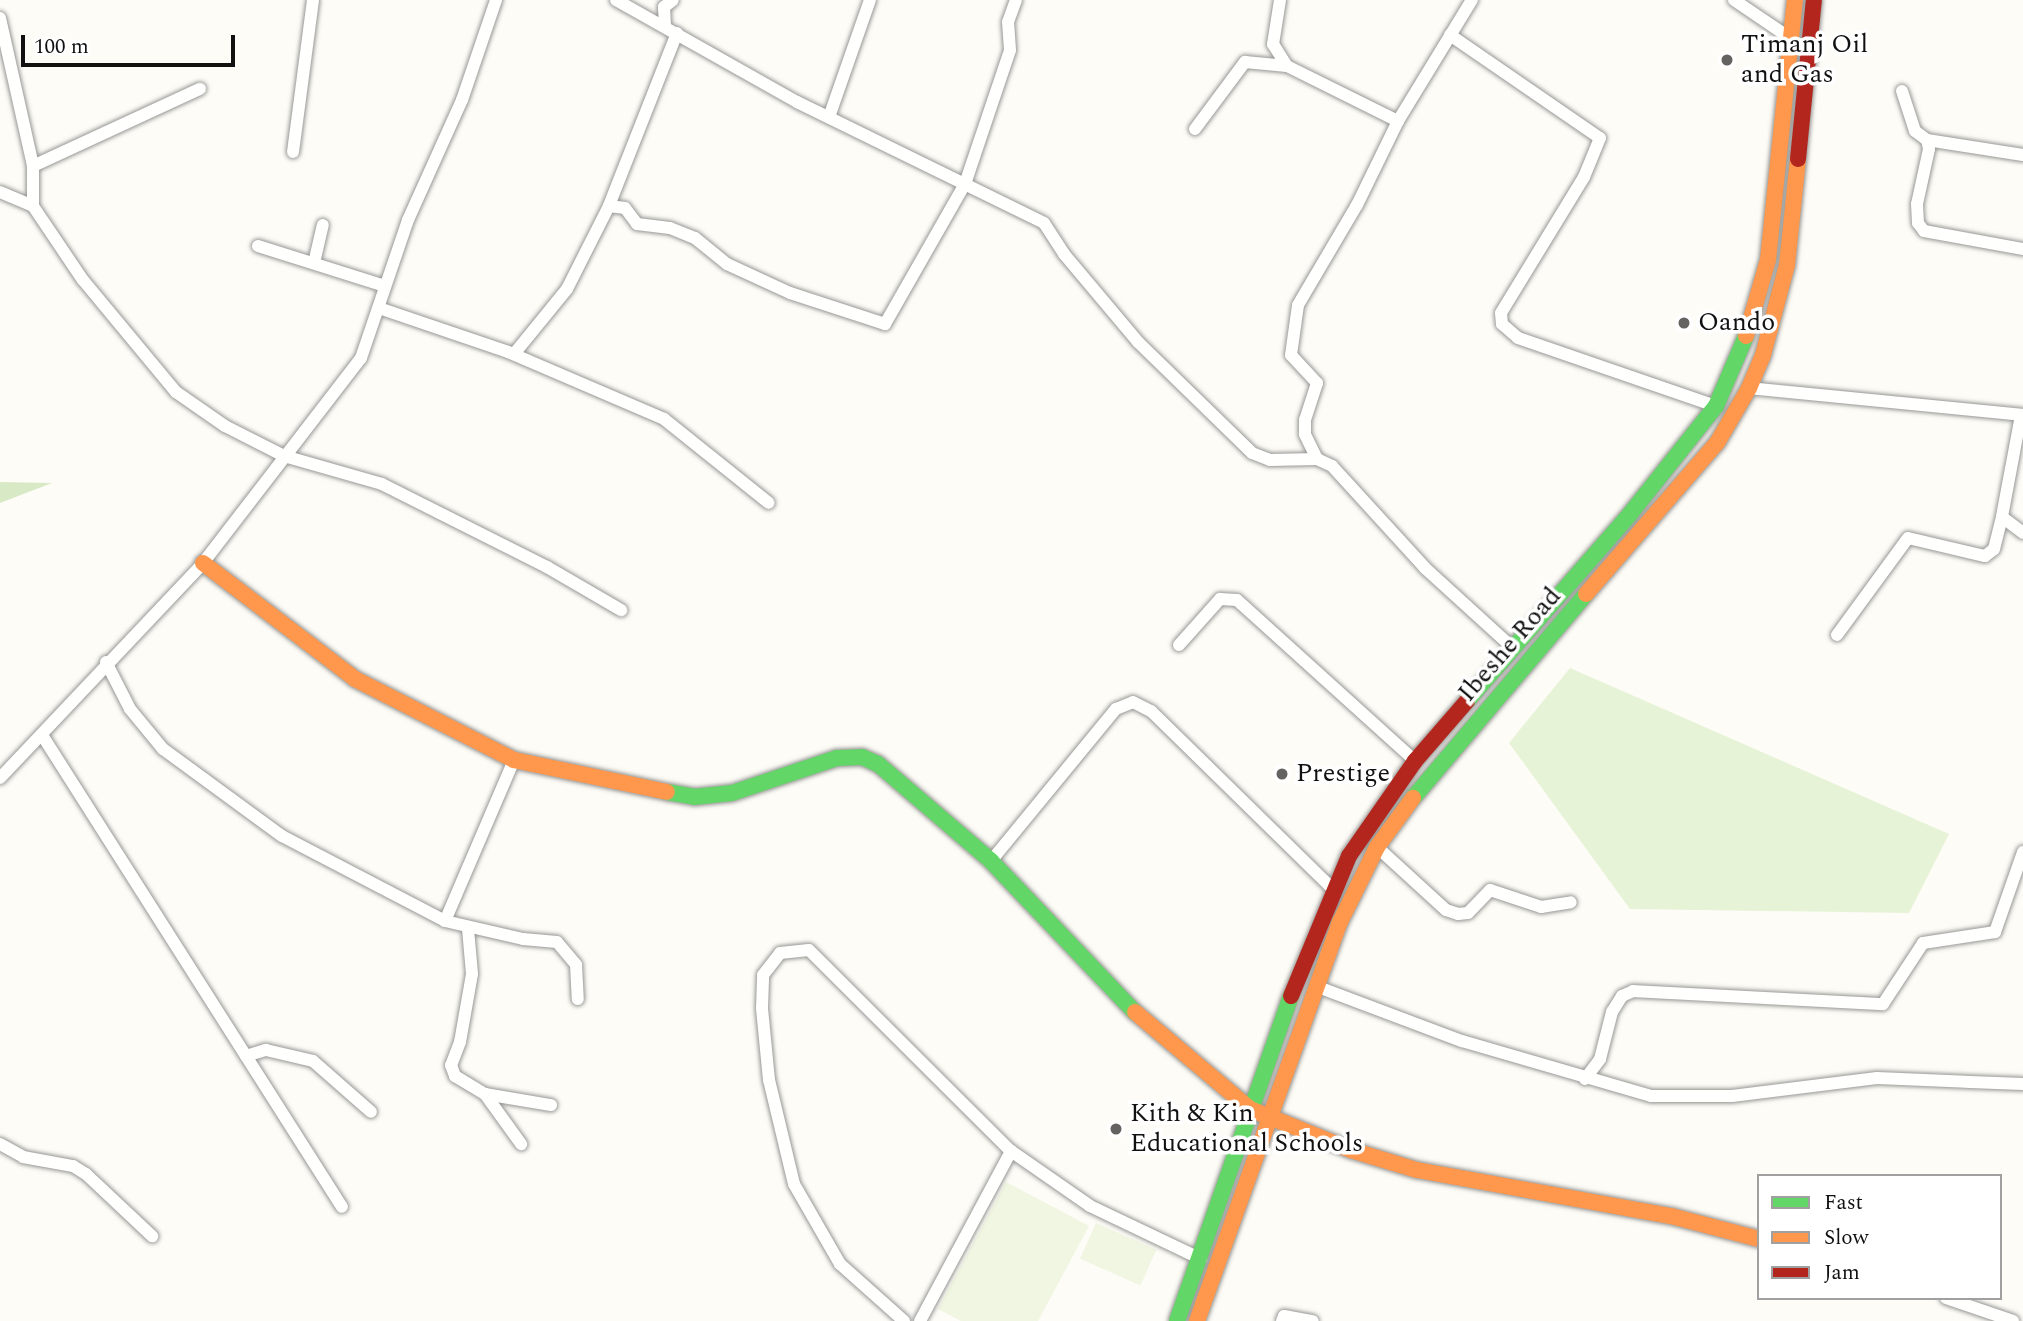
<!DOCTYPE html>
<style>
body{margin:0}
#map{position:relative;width:2023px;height:1321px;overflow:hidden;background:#fdfcf7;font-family:Spectral,serif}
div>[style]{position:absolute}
.green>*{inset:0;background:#e7f3d7}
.forest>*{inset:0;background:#d8eac5}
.pitch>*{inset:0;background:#f0f6e1;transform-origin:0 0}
.roads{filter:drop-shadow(0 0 2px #979795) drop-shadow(0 0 2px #979795)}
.street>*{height:12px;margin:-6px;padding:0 6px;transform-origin:6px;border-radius:6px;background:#fffffe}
.fast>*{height:16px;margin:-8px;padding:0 8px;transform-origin:8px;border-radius:8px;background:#63d668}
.slow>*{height:16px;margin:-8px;padding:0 8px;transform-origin:8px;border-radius:8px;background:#ff974d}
.jam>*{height:16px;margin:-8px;padding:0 8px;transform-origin:8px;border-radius:8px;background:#b3261e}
.dots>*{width:19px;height:19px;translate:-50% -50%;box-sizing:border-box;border:4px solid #fff;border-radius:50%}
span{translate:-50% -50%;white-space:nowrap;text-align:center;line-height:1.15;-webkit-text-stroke:7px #fff;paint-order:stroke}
.poi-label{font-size:26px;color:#111}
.left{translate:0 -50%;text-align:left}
.street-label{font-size:26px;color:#111}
.legend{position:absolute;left:1757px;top:1174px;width:245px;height:126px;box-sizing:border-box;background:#fff;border:2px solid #a0a0a0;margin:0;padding:9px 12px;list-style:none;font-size:21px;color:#111}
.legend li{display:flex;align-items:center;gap:14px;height:35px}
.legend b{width:35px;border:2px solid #a0a0a0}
.scale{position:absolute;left:21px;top:35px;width:214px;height:32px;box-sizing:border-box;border:4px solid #111;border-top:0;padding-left:9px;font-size:21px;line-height:24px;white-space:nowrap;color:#111;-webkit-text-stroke:5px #fff;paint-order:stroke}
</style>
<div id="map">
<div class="green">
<div style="clip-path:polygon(1570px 668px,1949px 834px,1909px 913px,1630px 909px,1509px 743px)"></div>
</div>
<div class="forest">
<div style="clip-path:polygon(0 482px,52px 483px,0 503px)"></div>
</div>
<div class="pitch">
<div style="clip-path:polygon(1006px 1182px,1089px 1226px,1038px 1321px,961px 1321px,938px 1309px)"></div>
<div style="left:1096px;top:1223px;width:66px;height:39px;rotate:24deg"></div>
</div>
<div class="roads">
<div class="street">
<div style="left:616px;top:0;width:208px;rotate:29.4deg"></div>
<div style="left:797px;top:102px;width:275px;rotate:26.1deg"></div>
<div style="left:1044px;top:223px;width:37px;rotate:57deg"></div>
<div style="left:1064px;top:254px;width:115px;rotate:49.9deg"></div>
<div style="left:1138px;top:342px;width:159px;rotate:44.2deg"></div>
<div style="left:1252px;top:453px;width:19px;rotate:21deg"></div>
<div style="left:1270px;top:460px;width:47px;rotate:-1.2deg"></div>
<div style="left:1317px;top:459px;width:17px;rotate:25deg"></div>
<div style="left:1332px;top:466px;width:138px;rotate:47.6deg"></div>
<div style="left:1425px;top:568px;width:119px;rotate:42.3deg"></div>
<div style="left:1280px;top:0;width:45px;rotate:99deg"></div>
<div style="left:1273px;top:44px;width:26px;rotate:58deg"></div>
<div style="left:1287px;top:66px;width:124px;rotate:26.4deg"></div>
<div style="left:1734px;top:0;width:71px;rotate:34.1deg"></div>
<div style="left:0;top:18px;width:152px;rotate:77.4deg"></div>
<div style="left:33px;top:166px;width:40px;rotate:90deg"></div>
<div style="left:33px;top:206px;width:89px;rotate:56deg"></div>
<div style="left:83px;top:280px;width:146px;rotate:50.3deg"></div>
<div style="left:176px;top:392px;width:60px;rotate:34.8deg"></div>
<div style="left:225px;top:426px;width:66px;rotate:27deg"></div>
<div style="left:284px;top:456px;width:102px;rotate:15.9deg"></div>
<div style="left:382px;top:484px;width:185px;rotate:26.7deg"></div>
<div style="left:547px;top:567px;width:86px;rotate:30.2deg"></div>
<div style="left:665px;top:26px;width:19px;rotate:-93deg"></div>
<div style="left:664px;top:7px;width:11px;rotate:-38deg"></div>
<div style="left:677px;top:33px;width:186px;rotate:111.5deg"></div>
<div style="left:609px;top:206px;width:16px;rotate:7deg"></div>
<div style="left:625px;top:208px;width:20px;rotate:53deg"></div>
<div style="left:637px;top:224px;width:33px;rotate:7deg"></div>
<div style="left:670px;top:228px;width:27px;rotate:22deg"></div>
<div style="left:695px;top:238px;width:41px;rotate:39.1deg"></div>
<div style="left:727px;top:264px;width:69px;rotate:24.7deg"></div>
<div style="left:790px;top:293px;width:100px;rotate:18.1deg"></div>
<div style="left:885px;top:324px;width:161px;rotate:-60.3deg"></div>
<div style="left:965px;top:184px;width:141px;rotate:-71.4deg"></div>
<div style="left:1010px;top:50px;width:28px;rotate:-94deg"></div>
<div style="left:1008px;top:22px;width:23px;rotate:-70deg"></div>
<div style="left:1450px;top:35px;width:182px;rotate:34.5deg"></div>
<div style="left:1600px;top:138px;width:42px;rotate:112.3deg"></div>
<div style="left:1584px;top:177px;width:159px;rotate:121.4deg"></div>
<div style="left:1501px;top:313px;width:11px;rotate:85deg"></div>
<div style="left:1502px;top:324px;width:21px;rotate:41deg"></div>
<div style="left:1518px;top:338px;width:209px;rotate:19deg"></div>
<div style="left:1902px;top:91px;width:42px;rotate:72deg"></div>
<div style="left:1915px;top:131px;width:15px;rotate:37deg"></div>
<div style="left:1927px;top:140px;width:9px;rotate:77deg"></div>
<div style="left:1929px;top:149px;width:56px;rotate:102.3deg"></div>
<div style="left:1917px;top:204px;width:19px;rotate:87deg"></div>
<div style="left:1918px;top:223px;width:10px;rotate:53deg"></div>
<div style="left:1924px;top:231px;width:101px;rotate:10.3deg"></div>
<div style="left:829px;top:117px;width:124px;rotate:-70.7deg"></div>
<div style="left:1195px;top:129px;width:84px;rotate:-53.3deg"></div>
<div style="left:1245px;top:62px;width:42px;rotate:5.4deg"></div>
<div style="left:1927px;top:140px;width:97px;rotate:8.9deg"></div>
<div style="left:293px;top:152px;width:153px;rotate:-82.5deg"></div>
<div style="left:33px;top:166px;width:184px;rotate:-24.8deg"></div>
<div style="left:0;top:192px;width:36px;rotate:23deg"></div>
<div style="left:258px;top:246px;width:133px;rotate:17.5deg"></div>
<div style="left:314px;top:263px;width:39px;rotate:-77deg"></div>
<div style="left:379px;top:308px;width:136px;rotate:18.8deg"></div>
<div style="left:508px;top:352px;width:170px;rotate:23.2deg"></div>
<div style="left:664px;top:419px;width:134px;rotate:38.7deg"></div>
<div style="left:514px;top:354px;width:84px;rotate:-50.8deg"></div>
<div style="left:567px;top:289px;width:93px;rotate:-63.2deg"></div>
<div style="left:1749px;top:388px;width:275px;rotate:5.6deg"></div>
<div style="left:2021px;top:415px;width:104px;rotate:100.6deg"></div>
<div style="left:2002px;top:517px;width:26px;rotate:37deg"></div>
<div style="left:1317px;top:459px;width:28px;rotate:-116deg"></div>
<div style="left:1305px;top:434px;width:14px;rotate:-90deg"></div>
<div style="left:1305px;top:420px;width:39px;rotate:-72deg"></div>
<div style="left:1317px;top:383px;width:38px;rotate:-133deg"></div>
<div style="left:1291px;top:355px;width:50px;rotate:-82deg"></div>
<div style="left:1298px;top:305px;width:116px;rotate:-59.5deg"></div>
<div style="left:1357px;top:205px;width:93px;rotate:-64deg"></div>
<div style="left:1398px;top:121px;width:142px;rotate:-58.6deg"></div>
<div style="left:1837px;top:635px;width:120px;rotate:-53.8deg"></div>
<div style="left:1908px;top:538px;width:79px;rotate:13.2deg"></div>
<div style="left:1985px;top:556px;width:11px;rotate:-38deg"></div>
<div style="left:1994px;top:549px;width:33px;rotate:-76deg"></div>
<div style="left:1179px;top:645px;width:62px;rotate:-48.3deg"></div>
<div style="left:1220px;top:599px;width:17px;rotate:3deg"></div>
<div style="left:1237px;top:600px;width:240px;rotate:42.1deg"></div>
<div style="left:106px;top:662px;width:53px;rotate:62.9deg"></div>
<div style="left:130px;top:709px;width:52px;rotate:50.5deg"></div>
<div style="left:163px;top:749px;width:147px;rotate:36.2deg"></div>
<div style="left:282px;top:836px;width:184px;rotate:27.5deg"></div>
<div style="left:445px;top:921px;width:80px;rotate:13deg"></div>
<div style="left:523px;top:939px;width:34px;rotate:5deg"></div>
<div style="left:557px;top:942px;width:30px;rotate:50deg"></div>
<div style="left:576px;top:965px;width:34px;rotate:87deg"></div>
<div style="left:42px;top:735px;width:559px;rotate:57.56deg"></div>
<div style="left:0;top:778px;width:296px;rotate:-46.6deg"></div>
<div style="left:203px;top:563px;width:259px;rotate:-52.4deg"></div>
<div style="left:361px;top:358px;width:146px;rotate:-71.2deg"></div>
<div style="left:408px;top:220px;width:132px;rotate:-65.8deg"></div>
<div style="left:462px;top:100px;width:106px;rotate:-71.2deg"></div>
<div style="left:1377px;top:847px;width:93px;rotate:42.4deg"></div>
<div style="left:1446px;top:910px;width:13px;rotate:18deg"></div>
<div style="left:1458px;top:914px;width:10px;rotate:-6deg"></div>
<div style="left:1468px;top:913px;width:32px;rotate:-46deg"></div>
<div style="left:1490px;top:890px;width:54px;rotate:18.4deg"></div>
<div style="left:1541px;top:907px;width:30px;rotate:-9deg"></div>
<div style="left:991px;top:861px;width:197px;rotate:-50.6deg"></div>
<div style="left:1116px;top:709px;width:18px;rotate:-22deg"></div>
<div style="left:1133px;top:702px;width:20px;rotate:27deg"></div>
<div style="left:1151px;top:711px;width:253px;rotate:44.4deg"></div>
<div style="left:445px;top:921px;width:175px;rotate:-66.8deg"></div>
<div style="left:468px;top:929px;width:45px;rotate:84.9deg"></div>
<div style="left:472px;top:974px;width:69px;rotate:100deg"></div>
<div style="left:460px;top:1042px;width:25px;rotate:111deg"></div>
<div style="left:451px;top:1065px;width:12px;rotate:70deg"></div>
<div style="left:455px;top:1076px;width:35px;rotate:31deg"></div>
<div style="left:485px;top:1094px;width:67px;rotate:9.5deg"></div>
<div style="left:1318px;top:987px;width:154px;rotate:20.6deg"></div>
<div style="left:1462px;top:1041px;width:197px;rotate:16.2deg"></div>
<div style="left:1651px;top:1096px;width:81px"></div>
<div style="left:1732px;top:1096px;width:146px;rotate:-7.1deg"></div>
<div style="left:1877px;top:1078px;width:146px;rotate:2.4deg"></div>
<div style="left:246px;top:1056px;width:21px;rotate:-17deg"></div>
<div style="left:266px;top:1050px;width:48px;rotate:13.2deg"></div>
<div style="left:313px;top:1061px;width:77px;rotate:41.3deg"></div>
<div style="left:1585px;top:1079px;width:25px;rotate:-53deg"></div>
<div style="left:1600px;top:1059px;width:49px;rotate:-75.7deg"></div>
<div style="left:1612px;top:1012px;width:19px;rotate:-58deg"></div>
<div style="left:1622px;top:996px;width:12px;rotate:-24deg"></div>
<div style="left:1633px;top:991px;width:250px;rotate:3deg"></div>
<div style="left:1883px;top:1004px;width:73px;rotate:-56.7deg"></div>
<div style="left:1923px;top:943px;width:73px;rotate:-8.7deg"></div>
<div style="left:1995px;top:932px;width:85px;rotate:-70.7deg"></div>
<div style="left:485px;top:1094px;width:62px;rotate:54.2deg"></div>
<div style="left:0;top:1144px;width:26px;rotate:29deg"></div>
<div style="left:23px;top:1157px;width:51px;rotate:10.2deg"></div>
<div style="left:73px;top:1166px;width:15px;rotate:32deg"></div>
<div style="left:86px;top:1174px;width:91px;rotate:43.2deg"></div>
<div style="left:1946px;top:1298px;width:71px;rotate:18.9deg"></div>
<div style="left:904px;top:1321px;width:86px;rotate:-138.3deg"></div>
<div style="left:840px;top:1264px;width:92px;rotate:-119.9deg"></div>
<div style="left:794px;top:1184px;width:107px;rotate:-103.5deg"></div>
<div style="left:769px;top:1080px;width:72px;rotate:-95.6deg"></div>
<div style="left:762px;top:1008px;width:33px;rotate:-88deg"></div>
<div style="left:763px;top:975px;width:28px;rotate:-52deg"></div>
<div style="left:780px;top:953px;width:29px;rotate:-6deg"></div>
<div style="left:809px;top:950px;width:285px;rotate:44.9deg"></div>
<div style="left:1011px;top:1151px;width:96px;rotate:34.8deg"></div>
<div style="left:1090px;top:1206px;width:123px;rotate:25.5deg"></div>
<div style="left:920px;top:1321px;width:193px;rotate:-61.8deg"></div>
<div style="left:1282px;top:1321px;width:5px;rotate:-68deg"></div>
<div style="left:1284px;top:1316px;width:29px;rotate:10deg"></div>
</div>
<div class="fast">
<div style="left:1467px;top:701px;width:248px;rotate:-48.9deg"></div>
<div style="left:1630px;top:514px;width:138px;rotate:-51.5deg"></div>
<div style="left:1716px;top:406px;width:76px;rotate:-66.8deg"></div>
<div style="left:667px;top:792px;width:27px;rotate:10deg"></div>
<div style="left:694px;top:797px;width:38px;rotate:-6deg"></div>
<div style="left:732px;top:793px;width:111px;rotate:-18.4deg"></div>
<div style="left:837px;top:758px;width:25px;rotate:-2deg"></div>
<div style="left:862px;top:757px;width:17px;rotate:24deg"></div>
<div style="left:878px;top:764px;width:149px;rotate:40.6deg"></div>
<div style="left:991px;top:861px;width:209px;rotate:46.4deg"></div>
<div style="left:1413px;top:798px;width:267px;rotate:-49.7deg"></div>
<div style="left:1177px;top:1321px;width:344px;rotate:-70.7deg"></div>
</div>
<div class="slow">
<div style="left:1746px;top:336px;width:79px;rotate:-73.9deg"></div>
<div style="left:1768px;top:260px;width:261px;rotate:-84.1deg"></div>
<div style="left:203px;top:563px;width:191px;rotate:37.3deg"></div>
<div style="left:355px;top:679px;width:178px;rotate:27deg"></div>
<div style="left:514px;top:760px;width:156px;rotate:11.8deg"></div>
<div style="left:1586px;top:594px;width:200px;rotate:-49.1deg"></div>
<div style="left:1717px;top:443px;width:64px;rotate:-59.8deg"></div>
<div style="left:1749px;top:388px;width:36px;rotate:-67deg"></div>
<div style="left:1763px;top:355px;width:93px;rotate:-75.1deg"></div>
<div style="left:1787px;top:265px;width:107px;rotate:-84.1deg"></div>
<div style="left:1135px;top:1012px;width:150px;rotate:40.1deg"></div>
<div style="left:1250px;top:1109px;width:109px;rotate:22.1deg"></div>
<div style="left:1351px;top:1150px;width:69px;rotate:16.9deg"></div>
<div style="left:1417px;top:1170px;width:258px;rotate:10.3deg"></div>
<div style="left:1671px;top:1216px;width:91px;rotate:14.6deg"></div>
<div style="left:1197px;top:1321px;width:422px;rotate:-70.3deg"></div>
<div style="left:1339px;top:924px;width:86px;rotate:-63.7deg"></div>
<div style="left:1377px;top:847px;width:61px;rotate:-53.7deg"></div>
</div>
<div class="jam">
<div style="left:1798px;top:159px;width:160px;rotate:-84.3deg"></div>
<div style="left:1291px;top:996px;width:152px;rotate:-67.5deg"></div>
<div style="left:1349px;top:856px;width:116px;rotate:-55.2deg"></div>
<div style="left:1415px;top:761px;width:79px;rotate:-49.1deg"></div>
</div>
</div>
<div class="dots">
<div style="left:1727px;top:60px;background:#646362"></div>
<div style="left:1684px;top:323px;background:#646362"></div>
<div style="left:1282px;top:774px;background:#646362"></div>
<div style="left:1116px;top:1129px;background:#646362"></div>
</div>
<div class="poi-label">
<span class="left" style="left:1741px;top:60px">Timanj Oil<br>and Gas</span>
<span class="left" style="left:1698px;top:323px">Oando</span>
<span class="left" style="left:1296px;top:774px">Prestige</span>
<span class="left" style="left:1130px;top:1129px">Kith &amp; Kin<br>Educational Schools</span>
</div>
<div class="street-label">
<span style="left:1510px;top:645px;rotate:-49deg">Ibeshe Road</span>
</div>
<ul class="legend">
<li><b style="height:9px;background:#63d668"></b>Fast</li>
<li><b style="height:9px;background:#ff974d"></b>Slow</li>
<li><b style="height:9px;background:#b3261e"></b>Jam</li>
</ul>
<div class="scale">100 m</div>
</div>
